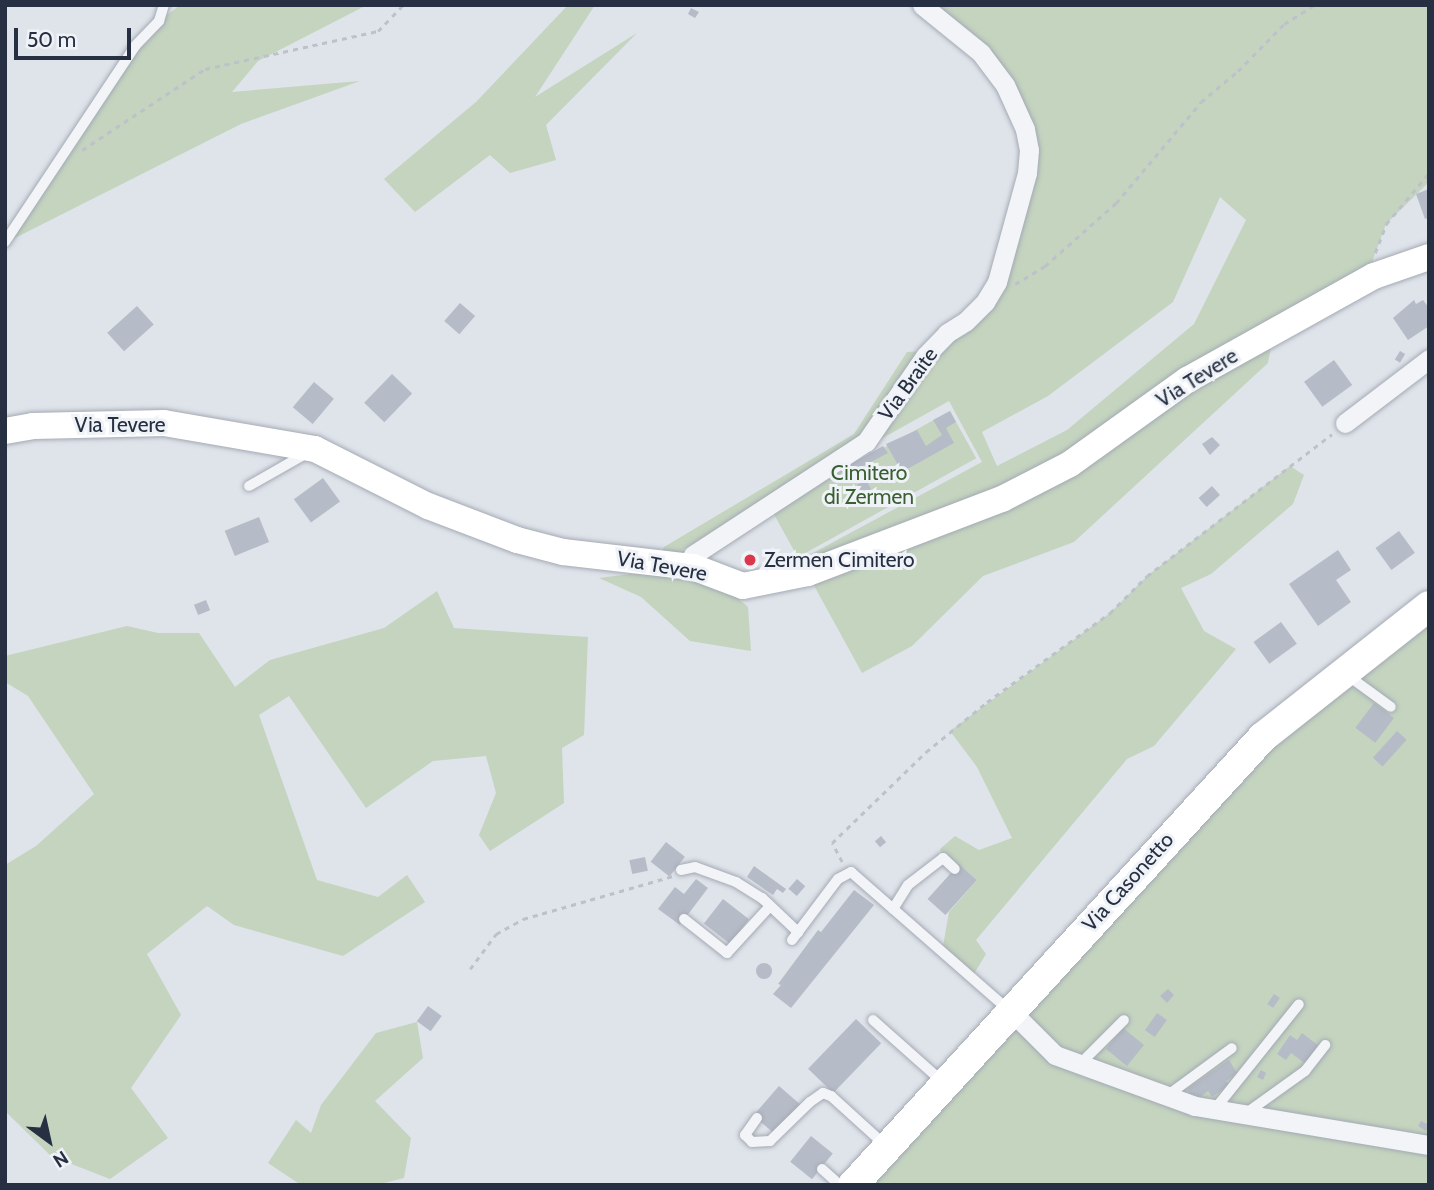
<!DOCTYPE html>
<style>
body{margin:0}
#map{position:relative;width:1434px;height:1190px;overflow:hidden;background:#dfe3ea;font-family:Cabin,sans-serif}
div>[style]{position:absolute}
.green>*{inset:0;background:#c4d4bf;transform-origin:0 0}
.building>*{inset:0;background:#b6bcc7;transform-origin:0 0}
.round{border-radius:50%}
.path>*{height:2.5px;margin-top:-1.25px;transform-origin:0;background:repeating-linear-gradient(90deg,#bdc1c9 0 5px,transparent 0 10px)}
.roads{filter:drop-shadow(0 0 2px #a4aab4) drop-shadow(0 0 2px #a4aab4)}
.lane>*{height:10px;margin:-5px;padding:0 5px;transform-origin:5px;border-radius:5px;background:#f2f4f8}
.street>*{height:19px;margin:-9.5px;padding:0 9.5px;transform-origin:9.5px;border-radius:9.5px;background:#f2f4f8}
.secondary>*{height:26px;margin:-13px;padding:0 13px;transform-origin:13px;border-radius:13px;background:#fff}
.primary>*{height:30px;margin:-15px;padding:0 15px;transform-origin:15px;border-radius:15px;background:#fff}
.dots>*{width:19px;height:19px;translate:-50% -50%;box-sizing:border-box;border:4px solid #eff2f7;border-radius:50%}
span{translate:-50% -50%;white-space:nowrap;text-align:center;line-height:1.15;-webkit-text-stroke:6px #eff2f7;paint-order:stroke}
.street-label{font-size:21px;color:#263042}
.park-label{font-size:21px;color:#3a5f32}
.poi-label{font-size:21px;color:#263042}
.left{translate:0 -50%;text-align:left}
.frame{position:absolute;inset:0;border:7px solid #263042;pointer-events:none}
.north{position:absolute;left:14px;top:1106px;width:70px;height:70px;-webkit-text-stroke:5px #eff2f7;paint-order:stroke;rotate:147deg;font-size:19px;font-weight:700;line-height:28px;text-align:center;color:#263042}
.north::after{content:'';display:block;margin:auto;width:24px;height:32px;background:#263042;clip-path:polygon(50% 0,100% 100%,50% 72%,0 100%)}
.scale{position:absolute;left:14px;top:28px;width:117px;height:32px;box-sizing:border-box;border:4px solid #263042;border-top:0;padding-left:9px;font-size:21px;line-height:24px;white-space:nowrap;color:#263042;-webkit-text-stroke:5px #eff2f7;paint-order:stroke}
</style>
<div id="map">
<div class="green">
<div style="clip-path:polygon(180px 5px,367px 5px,258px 61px,232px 92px,360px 81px,241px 124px,5px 243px,144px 33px)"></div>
<div style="clip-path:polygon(568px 5px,595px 5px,535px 97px,637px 33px,546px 125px,556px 160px,510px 173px,490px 155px,415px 212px,384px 179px,476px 102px)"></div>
<div style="clip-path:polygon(evenodd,922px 5px,1429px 5px,1429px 182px,1386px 224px,1373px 259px,1374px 276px,1274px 331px,1268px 363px,1074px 542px,983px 576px,912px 646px,862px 673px,800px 560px,982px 462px,949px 401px,682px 550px,748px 607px,751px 651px,690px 641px,641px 597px,599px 578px,653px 571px,664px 547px,854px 434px,907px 352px,930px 351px,985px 302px,1027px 173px,1005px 85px,922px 5px,1220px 197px,1246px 220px,1194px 324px,1067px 430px,997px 466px,982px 432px,1048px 396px,1173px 302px,1220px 197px)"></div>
<div style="left:950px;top:411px;width:54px;height:204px;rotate:61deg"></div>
<div style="clip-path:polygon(1290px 466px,1304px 475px,1293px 504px,1211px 574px,1181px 588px,1204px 631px,1236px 649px,1154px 746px,1127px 759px,976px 940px,986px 954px,972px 977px,942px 952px,949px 912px,977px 880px,960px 865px,955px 869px,943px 858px,940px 849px,955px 836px,979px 850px,1012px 838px,977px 767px,950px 731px,1110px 613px,1147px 576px)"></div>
<div style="clip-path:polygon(437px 591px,454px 628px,588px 637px,584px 735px,562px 748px,564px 803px,490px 851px,479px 835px,496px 793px,486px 756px,433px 761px,366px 808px,289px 696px,259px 715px,317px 880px,378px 897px,407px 875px,425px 902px,343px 956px,234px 925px,207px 906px,147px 954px,181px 1015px,131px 1088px,168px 1138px,110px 1179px,51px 1156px,5px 1111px,5px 865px,36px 846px,94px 794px,28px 696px,5px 682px,5px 656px,127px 626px,158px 633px,199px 633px,235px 687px,270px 660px,384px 628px)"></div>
<div style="clip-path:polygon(1429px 618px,1429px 1185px,868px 1185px,1205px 799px)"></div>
<div style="clip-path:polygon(417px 1022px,423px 1058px,375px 1101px,411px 1138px,404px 1178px,376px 1185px,301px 1185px,268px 1163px,296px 1120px,311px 1133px,321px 1105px,376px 1033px)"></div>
</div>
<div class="building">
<div style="clip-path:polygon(691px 8px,699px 12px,695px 18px,688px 14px)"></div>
<div style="clip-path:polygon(1429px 189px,1429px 218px,1425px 219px,1416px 194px)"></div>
<div style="clip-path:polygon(1414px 300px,1416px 304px,1423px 300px,1429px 308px,1429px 326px,1408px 340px,1393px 318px)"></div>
<div style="left:460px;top:303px;width:20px;height:24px;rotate:41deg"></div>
<div style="left:137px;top:306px;width:25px;height:40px;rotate:48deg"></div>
<div style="left:1400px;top:351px;width:6px;height:10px;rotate:31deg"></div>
<div style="left:1334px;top:360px;width:31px;height:37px;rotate:54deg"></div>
<div style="left:392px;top:374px;width:28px;height:40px;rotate:44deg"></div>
<div style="left:314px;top:382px;width:26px;height:33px;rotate:40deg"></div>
<div style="clip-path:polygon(950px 411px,956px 422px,946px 428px,954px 443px,902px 472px,886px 444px,917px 430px,926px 446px,942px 435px,933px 420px)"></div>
<div style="clip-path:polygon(1212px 437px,1220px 445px,1210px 455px,1202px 444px)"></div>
<div style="clip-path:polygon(883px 446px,888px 453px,848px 474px,844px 468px)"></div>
<div style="left:323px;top:478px;width:29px;height:36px;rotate:54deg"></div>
<div style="clip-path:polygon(866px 480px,871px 489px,863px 495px,857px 485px)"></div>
<div style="left:1212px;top:486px;width:12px;height:18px;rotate:48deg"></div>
<div style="left:259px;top:517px;width:27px;height:37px;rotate:68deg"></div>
<div style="left:1399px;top:531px;width:27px;height:29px;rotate:54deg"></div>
<div style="clip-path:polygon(1338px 550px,1351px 570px,1336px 580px,1351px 602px,1318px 626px,1289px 584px)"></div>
<div style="left:206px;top:600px;width:11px;height:13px;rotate:68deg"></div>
<div style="left:1281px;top:622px;width:27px;height:34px;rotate:54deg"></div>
<div style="left:1374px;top:703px;width:25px;height:31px;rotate:37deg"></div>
<div style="left:1397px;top:731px;width:13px;height:36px;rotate:42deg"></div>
<div style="left:881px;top:836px;width:8px;height:8px;rotate:50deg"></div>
<div style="left:666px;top:842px;width:24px;height:25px;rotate:38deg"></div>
<div style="left:645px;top:857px;width:14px;height:16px;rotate:78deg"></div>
<div style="left:959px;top:864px;width:24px;height:47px;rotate:42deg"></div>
<div style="clip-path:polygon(754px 866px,786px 889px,783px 893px,777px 889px,773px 895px,747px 877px)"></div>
<div style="clip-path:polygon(696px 879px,708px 888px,680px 925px,658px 909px,675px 887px,684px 894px)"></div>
<div style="left:797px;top:879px;width:11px;height:13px;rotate:41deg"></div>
<div style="clip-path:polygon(854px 890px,874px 905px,791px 1008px,773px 994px,781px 985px,778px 984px,818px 930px,821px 932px)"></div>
<div style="left:723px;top:899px;width:33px;height:31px;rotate:38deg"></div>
<div class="round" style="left:756px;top:963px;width:16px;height:16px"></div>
<div style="clip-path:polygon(1168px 989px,1174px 995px,1167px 1003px,1160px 996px)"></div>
<div style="left:1274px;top:994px;width:7px;height:12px;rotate:34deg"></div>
<div style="left:428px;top:1006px;width:17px;height:19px;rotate:36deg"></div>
<div style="left:1157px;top:1013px;width:12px;height:21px;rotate:35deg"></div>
<div style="left:856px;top:1019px;width:35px;height:69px;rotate:44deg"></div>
<div style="left:1123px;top:1028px;width:27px;height:27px;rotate:39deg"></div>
<div style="clip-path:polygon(1302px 1033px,1319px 1046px,1306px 1064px,1291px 1053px,1286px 1060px,1277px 1054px,1290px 1035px,1297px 1040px)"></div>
<div style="clip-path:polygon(1229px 1060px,1237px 1073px,1226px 1081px,1229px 1085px,1212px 1097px,1208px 1091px,1195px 1101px,1187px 1089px)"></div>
<div style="clip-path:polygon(1261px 1070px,1266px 1073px,1263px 1080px,1257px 1077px)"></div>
<div style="left:779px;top:1086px;width:28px;height:39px;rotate:41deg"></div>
<div style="clip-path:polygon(1421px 1121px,1429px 1125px,1426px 1131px,1418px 1126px)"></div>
<div style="left:811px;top:1136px;width:28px;height:33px;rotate:39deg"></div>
</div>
<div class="path">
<div style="left:82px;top:150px;width:147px;rotate:-33.4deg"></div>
<div style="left:205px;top:69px;width:177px;rotate:-12.4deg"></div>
<div style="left:378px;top:31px;width:36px;rotate:-46deg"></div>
<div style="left:1375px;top:253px;width:31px;rotate:-69deg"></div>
<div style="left:1386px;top:224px;width:67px;rotate:-49.9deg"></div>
<div style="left:1015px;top:284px;width:35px;rotate:-31deg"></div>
<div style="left:1045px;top:266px;width:95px;rotate:-41.6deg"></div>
<div style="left:1116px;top:203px;width:132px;rotate:-49.9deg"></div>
<div style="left:1201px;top:102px;width:48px;rotate:-40deg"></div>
<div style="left:1238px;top:71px;width:66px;rotate:-45.6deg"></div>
<div style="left:1284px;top:24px;width:36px;rotate:-32deg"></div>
<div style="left:842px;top:862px;width:21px;rotate:-118deg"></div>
<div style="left:832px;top:843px;width:131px;rotate:-44.1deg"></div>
<div style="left:926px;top:752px;width:79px;rotate:-39.3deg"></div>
<div style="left:987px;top:702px;width:152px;rotate:-35.9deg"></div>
<div style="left:1110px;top:613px;width:52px;rotate:-45deg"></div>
<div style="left:1147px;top:576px;width:233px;rotate:-37.5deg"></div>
<div style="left:470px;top:969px;width:44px;rotate:-53.4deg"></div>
<div style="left:496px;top:934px;width:31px;rotate:-29deg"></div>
<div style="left:523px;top:919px;width:156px;rotate:-16deg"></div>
</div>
<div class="roads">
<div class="lane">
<div style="left:5px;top:242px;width:235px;rotate:-56.4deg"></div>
<div style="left:135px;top:46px;width:35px;rotate:-46deg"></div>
<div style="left:159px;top:21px;width:17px;rotate:-73deg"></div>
<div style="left:249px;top:486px;width:64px;rotate:-29.7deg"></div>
<div style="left:1347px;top:675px;width:54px;rotate:36deg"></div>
<div style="left:681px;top:870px;width:14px;rotate:-12deg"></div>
<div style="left:695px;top:867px;width:44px;rotate:20.1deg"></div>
<div style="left:736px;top:882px;width:31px;rotate:32deg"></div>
<div style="left:762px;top:898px;width:50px;rotate:43.4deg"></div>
<div style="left:893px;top:909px;width:28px;rotate:-58deg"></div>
<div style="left:908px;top:885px;width:44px;rotate:-37.6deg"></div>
<div style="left:943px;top:858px;width:16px;rotate:43deg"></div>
<div style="left:684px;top:919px;width:55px;rotate:38.3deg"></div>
<div style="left:727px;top:953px;width:64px;rotate:-47.5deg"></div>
<div style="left:792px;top:940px;width:76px;rotate:-53deg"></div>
<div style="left:838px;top:879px;width:15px;rotate:-28deg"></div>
<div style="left:851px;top:872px;width:211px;rotate:41.2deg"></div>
<div style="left:873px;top:1020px;width:95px;rotate:41.6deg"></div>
<div style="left:1080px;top:1064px;width:62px;rotate:-45deg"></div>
<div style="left:1168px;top:1095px;width:79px;rotate:-36.3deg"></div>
<div style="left:1215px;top:1109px;width:134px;rotate:-51.3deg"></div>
<div style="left:1245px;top:1114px;width:74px;rotate:-35.6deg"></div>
<div style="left:1305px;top:1071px;width:33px;rotate:-52deg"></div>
<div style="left:757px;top:1118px;width:21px;rotate:125deg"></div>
<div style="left:745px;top:1135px;width:10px;rotate:45deg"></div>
<div style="left:752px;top:1142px;width:18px;rotate:-3deg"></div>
<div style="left:770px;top:1141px;width:56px;rotate:-44.3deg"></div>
<div style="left:810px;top:1102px;width:16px;rotate:-35deg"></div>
<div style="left:823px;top:1093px;width:9px;rotate:21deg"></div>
<div style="left:831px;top:1096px;width:72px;rotate:42.2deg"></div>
<div style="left:822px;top:1169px;width:24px;rotate:42deg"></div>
</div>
<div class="street">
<div style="left:1345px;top:423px;width:106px;rotate:-37.3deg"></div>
<div style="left:687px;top:567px;width:13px;rotate:-63deg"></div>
<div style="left:693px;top:555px;width:207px;rotate:-33.2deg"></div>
<div style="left:866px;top:442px;width:104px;rotate:-55.5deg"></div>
<div style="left:925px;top:356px;width:32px;rotate:-46deg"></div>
<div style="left:947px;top:333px;width:22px;rotate:-32deg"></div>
<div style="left:966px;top:321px;width:27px;rotate:-45deg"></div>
<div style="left:985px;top:302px;width:23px;rotate:-59deg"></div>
<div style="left:997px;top:282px;width:113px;rotate:-74.6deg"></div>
<div style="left:1027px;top:173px;width:23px;rotate:-85deg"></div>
<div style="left:1029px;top:150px;width:21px;rotate:-101deg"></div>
<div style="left:1025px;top:129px;width:48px;rotate:-114.4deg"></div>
<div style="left:1005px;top:85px;width:40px;rotate:-127deg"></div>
<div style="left:981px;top:53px;width:76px;rotate:-140.9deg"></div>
<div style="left:1011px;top:1011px;width:62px;rotate:45deg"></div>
<div style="left:1055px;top:1055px;width:149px;rotate:20deg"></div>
<div style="left:1195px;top:1106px;width:237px;rotate:9.5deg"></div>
</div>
<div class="secondary">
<div style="left:5px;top:431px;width:28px;rotate:-10deg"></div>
<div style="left:33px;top:426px;width:131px;rotate:-1.3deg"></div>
<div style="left:164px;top:423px;width:153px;rotate:9.8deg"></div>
<div style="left:315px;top:449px;width:127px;rotate:26.8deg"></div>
<div style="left:428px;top:506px;width:95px;rotate:20.9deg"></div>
<div style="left:517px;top:540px;width:48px;rotate:14.6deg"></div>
<div style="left:563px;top:552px;width:131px;rotate:6.6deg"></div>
<div style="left:693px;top:567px;width:53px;rotate:20.8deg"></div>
<div style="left:743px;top:586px;width:66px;rotate:-11.3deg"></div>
<div style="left:808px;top:573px;width:208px;rotate:-20.9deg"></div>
<div style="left:1002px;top:499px;width:76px;rotate:-27.2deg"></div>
<div style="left:1070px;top:464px;width:144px;rotate:-35.7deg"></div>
<div style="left:1187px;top:380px;width:214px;rotate:-29.1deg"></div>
<div style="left:1374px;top:276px;width:58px;rotate:-19.1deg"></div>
</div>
<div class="primary">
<div style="left:853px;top:1185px;width:607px;rotate:-47.54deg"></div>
<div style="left:1263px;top:737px;width:211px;rotate:-38.3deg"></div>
</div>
</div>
<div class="dots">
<div style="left:750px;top:560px;background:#db384d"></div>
</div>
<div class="street-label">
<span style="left:1197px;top:378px;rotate:-32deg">Via Tevere</span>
<span style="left:908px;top:384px;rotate:-54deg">Via Braite</span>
<span style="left:120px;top:425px">Via Tevere</span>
<span style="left:662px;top:566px;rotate:10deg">Via Tevere</span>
<span style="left:1128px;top:882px;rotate:-48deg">Via Casonetto</span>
</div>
<div class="park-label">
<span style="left:869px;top:485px">Cimitero<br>di Zermen</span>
</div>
<div class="poi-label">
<span class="left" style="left:764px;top:560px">Zermen Cimitero</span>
</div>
<div class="frame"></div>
<div class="north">N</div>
<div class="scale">50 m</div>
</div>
